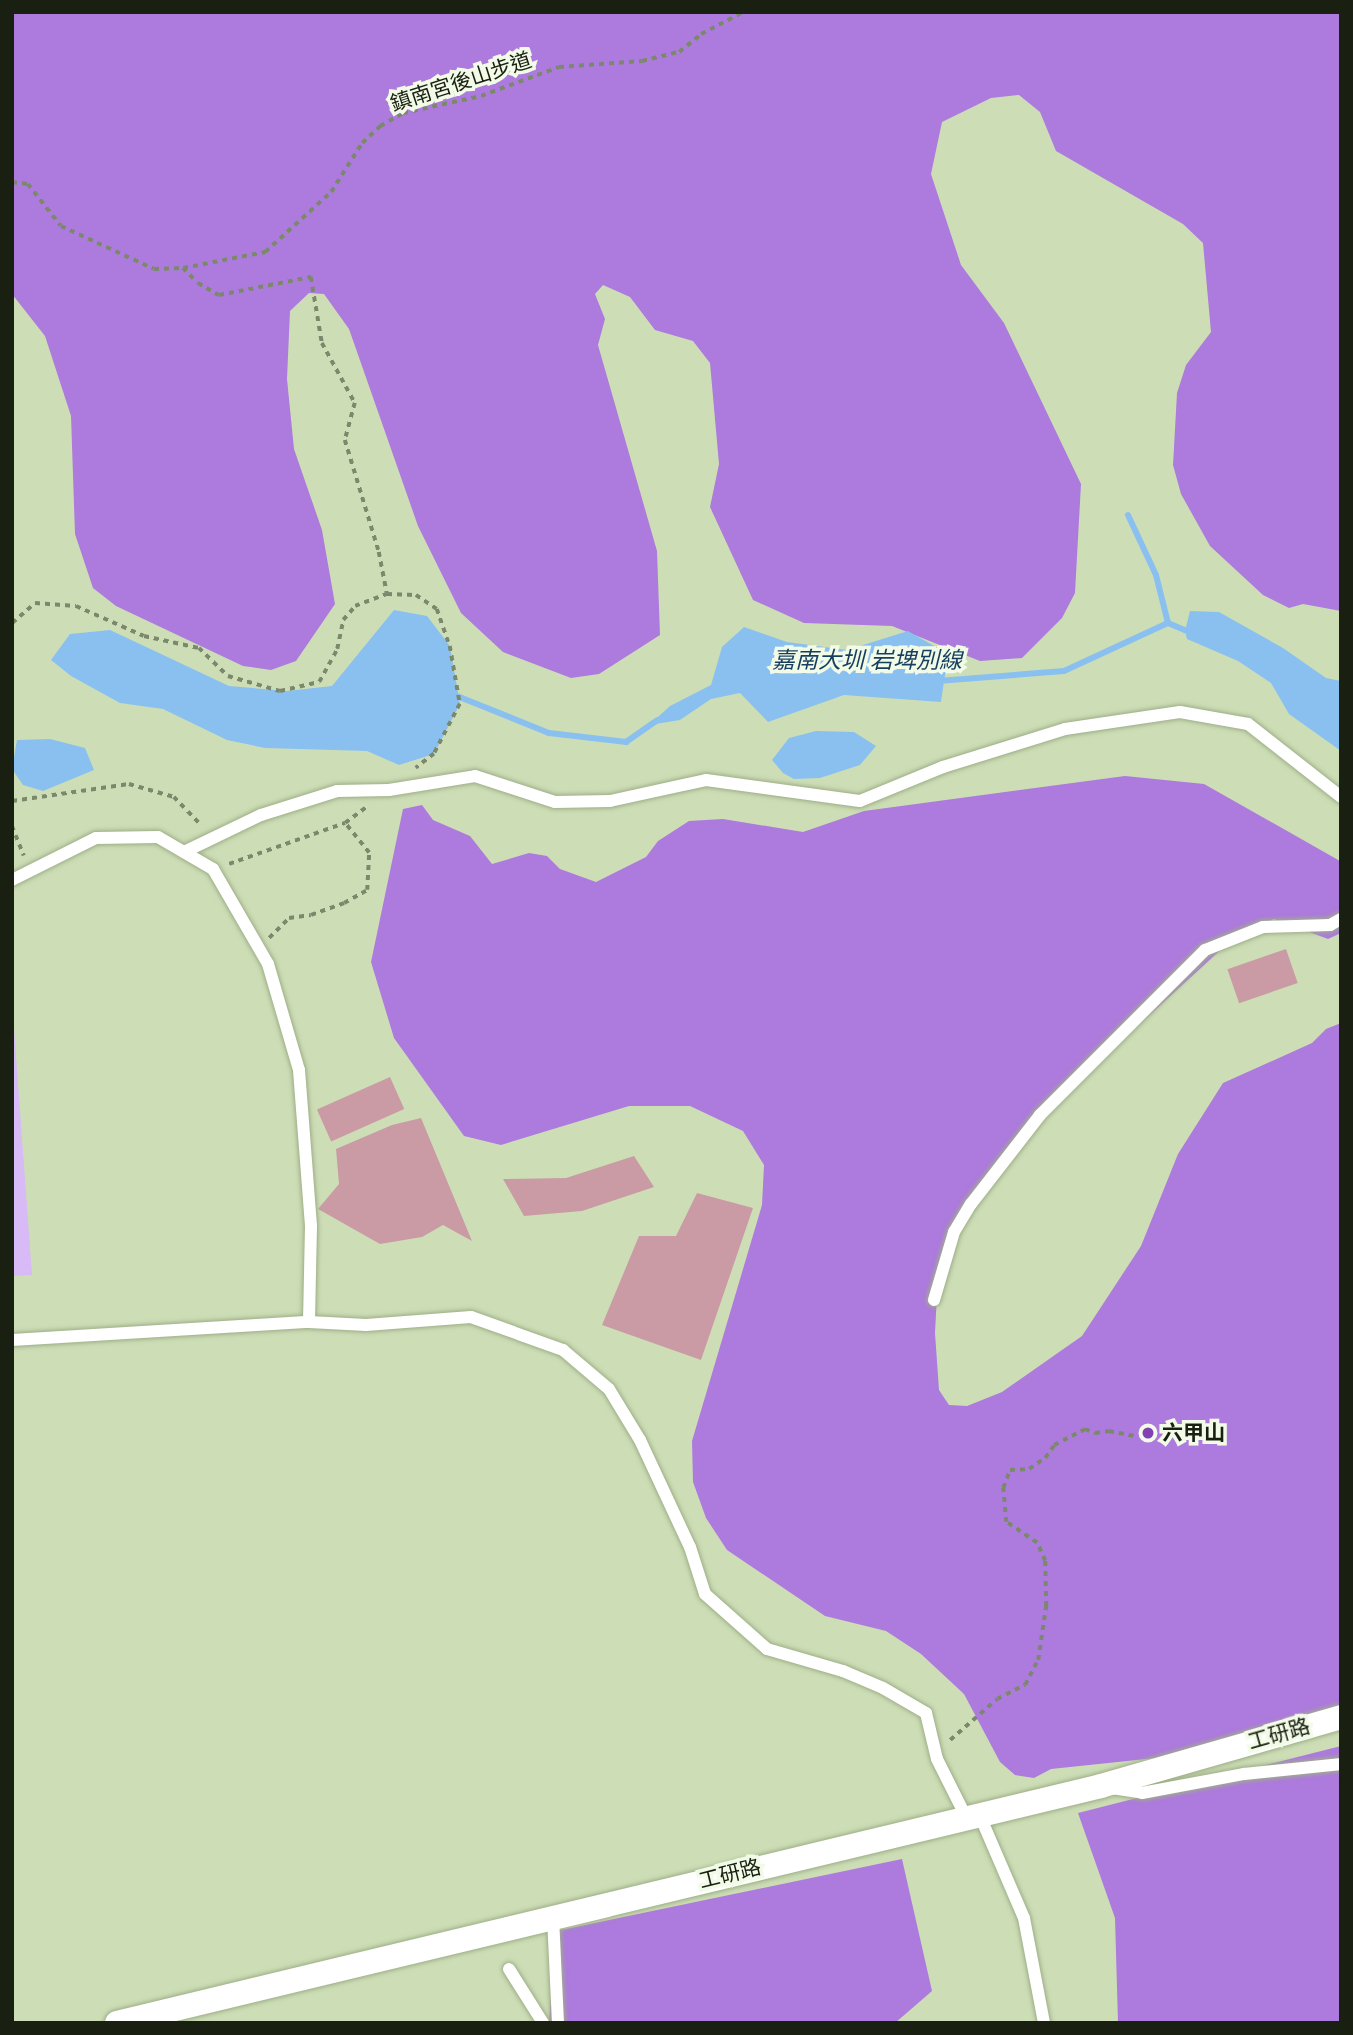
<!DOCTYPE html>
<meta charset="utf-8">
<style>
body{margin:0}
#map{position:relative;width:1353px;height:2035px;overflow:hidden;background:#cddeb6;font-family:"Nunito Sans","Noto Sans TC",sans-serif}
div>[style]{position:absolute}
.green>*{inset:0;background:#d7baf6}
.forest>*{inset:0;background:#ad7add}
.water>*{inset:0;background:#8ac0f0}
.stream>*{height:6px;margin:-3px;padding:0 3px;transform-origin:3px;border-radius:3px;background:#8ac0f0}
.building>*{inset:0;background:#ca9ba4;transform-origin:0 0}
.path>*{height:3.5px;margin-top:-1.75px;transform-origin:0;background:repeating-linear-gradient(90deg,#7c886c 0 5px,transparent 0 10px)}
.roads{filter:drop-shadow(0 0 2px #9eae88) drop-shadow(0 0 2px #9eae88)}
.service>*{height:12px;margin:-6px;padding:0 6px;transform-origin:6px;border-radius:6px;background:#fff}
.minor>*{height:24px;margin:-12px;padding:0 12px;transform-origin:12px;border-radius:12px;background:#fff}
.dots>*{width:19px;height:19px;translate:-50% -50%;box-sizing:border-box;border:4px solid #f2fbe7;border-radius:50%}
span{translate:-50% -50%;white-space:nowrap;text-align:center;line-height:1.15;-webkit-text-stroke:7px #f2fbe7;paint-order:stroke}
.street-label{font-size:21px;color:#191f11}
.poi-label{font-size:21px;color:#191f11;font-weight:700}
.left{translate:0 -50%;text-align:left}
.water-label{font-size:23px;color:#163e5f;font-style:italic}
.frame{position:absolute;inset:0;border:14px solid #191f11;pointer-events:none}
</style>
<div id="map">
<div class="green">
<div style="clip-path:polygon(12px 1001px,32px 1275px,12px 1276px)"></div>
</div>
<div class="forest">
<div style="clip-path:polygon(12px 12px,1341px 12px,1341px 611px,1303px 604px,1289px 608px,1263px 595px,1210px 546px,1181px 494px,1173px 465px,1177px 393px,1186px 365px,1211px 332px,1203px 243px,1183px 224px,1056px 151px,1040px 112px,1019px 95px,991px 98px,942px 122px,931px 174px,961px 265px,1004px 323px,1081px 484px,1075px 593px,1062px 618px,1022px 658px,980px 661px,892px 626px,804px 623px,753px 600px,710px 507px,719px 464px,710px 363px,693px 341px,655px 330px,630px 297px,603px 285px,595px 294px,605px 319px,598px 345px,657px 551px,660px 635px,599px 674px,571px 678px,503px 652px,461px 613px,418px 526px,349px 329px,324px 294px,309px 293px,290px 311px,287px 379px,294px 449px,322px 530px,335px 604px,296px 661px,271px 670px,243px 666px,116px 606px,93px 588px,75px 534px,71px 416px,45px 336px,12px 294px)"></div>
<div style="clip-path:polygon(1125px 776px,1204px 784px,1340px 861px,1341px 933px,1328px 939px,1274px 919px,1239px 933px,1045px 1111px,964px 1219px,937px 1295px,935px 1333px,939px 1390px,949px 1405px,967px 1406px,1002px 1392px,1082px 1336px,1141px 1246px,1178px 1154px,1223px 1083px,1312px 1043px,1326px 1029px,1341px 1023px,1341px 1707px,1175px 1756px,1051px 1769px,1034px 1778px,1015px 1775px,1000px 1762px,964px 1694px,921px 1654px,886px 1631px,825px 1616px,727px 1550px,706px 1518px,693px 1482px,692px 1441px,762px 1205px,764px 1165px,743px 1131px,690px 1106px,629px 1106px,501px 1145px,464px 1136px,394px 1038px,371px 962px,403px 809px,422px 805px,433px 820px,470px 836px,492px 864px,529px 853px,547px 856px,560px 869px,596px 882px,646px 857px,658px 841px,689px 821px,723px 819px,803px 832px,864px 811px)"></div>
<div style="clip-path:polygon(1341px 1746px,1341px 2023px,1118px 2023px,1115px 1918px,1078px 1813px)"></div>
<div style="clip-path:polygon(902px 1859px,932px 1991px,895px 2023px,549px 2023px,556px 1931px)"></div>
</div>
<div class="water">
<div style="clip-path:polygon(394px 610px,427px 616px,450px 646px,460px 704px,434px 754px,399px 765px,367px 751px,265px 748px,227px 740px,163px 709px,120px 703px,71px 676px,51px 660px,70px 634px,110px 630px,229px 686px,287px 691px,332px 686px)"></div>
<div style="clip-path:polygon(1190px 611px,1219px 612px,1283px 648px,1326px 678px,1341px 681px,1341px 751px,1289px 714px,1271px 683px,1238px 661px,1187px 639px,1185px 631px)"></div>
<div style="clip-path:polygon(744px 627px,787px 642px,847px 650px,908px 631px,948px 654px,941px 702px,844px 695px,768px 722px,740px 693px,711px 699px,680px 720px,649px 725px,670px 706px,711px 685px,722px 647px)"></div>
<div style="clip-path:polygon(816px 731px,854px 732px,876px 746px,860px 765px,820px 778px,794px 779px,783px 773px,772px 760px,789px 738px)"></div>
<div style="clip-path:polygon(50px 739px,85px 748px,94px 770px,43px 791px,23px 785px,12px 769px,17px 740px)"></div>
</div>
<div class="stream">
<div style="left:1128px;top:515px;width:66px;rotate:65deg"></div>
<div style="left:1156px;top:575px;width:49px;rotate:76deg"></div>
<div style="left:938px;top:681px;width:126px;rotate:-4.5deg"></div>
<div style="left:1064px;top:671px;width:115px;rotate:-24.8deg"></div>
<div style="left:1168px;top:623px;width:25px;rotate:23deg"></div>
<div style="left:452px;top:694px;width:105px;rotate:21.9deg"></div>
<div style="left:549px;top:733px;width:78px;rotate:6.7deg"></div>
<div style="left:626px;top:742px;width:38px;rotate:-35deg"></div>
</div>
<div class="building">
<div style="left:1286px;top:949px;width:36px;height:62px;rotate:71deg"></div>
<div style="left:390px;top:1077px;width:35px;height:80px;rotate:66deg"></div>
<div style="clip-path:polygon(421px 1118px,472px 1241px,443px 1225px,422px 1237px,380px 1244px,318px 1209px,339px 1184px,336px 1149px,392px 1125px)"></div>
<div style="clip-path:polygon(634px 1156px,654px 1187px,582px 1211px,524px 1216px,503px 1179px,566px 1178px)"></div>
<div style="clip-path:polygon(697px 1193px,753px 1208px,701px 1360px,602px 1325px,639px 1236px,676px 1236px)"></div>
</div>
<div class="path">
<div style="left:12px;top:182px;width:16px;rotate:7deg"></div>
<div style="left:28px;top:184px;width:53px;rotate:51.8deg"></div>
<div style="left:61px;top:226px;width:102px;rotate:24.8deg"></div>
<div style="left:154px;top:269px;width:29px;rotate:-2deg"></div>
<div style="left:183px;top:268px;width:84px;rotate:-11deg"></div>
<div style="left:265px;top:252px;width:89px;rotate:-42.3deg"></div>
<div style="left:331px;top:192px;width:58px;rotate:-57.7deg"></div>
<div style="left:362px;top:143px;width:25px;rotate:-43deg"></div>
<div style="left:380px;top:126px;width:26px;rotate:-29deg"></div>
<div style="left:403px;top:113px;width:80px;rotate:-12.3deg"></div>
<div style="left:481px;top:96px;width:83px;rotate:-20.4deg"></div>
<div style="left:559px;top:67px;width:83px;rotate:-4.1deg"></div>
<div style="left:642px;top:61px;width:38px;rotate:-14deg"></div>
<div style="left:679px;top:52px;width:28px;rotate:-39deg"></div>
<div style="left:701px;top:34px;width:47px;rotate:-27.6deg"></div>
<div style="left:183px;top:268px;width:21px;rotate:45deg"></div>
<div style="left:198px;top:283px;width:24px;rotate:30deg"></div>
<div style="left:219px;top:295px;width:94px;rotate:-11.1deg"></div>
<div style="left:311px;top:277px;width:67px;rotate:80.5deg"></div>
<div style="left:322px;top:343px;width:68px;rotate:61.2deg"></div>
<div style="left:355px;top:403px;width:38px;rotate:105deg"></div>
<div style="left:345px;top:440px;width:117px;rotate:73.1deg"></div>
<div style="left:379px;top:552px;width:42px;rotate:79deg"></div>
<div style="left:12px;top:623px;width:30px;rotate:-41deg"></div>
<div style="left:35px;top:603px;width:41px;rotate:4.2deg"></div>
<div style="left:76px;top:606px;width:74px;rotate:23.8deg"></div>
<div style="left:144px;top:636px;width:56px;rotate:12.3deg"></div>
<div style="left:199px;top:648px;width:40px;rotate:44deg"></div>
<div style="left:228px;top:676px;width:54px;rotate:16.1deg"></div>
<div style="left:280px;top:691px;width:40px;rotate:-13deg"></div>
<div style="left:319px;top:682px;width:38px;rotate:-61deg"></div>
<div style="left:337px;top:649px;width:30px;rotate:-78deg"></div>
<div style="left:343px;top:620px;width:18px;rotate:-49deg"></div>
<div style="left:355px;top:606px;width:34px;rotate:-21deg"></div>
<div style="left:387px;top:594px;width:29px;rotate:2deg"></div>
<div style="left:416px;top:595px;width:25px;rotate:34deg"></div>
<div style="left:437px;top:609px;width:39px;rotate:71deg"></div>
<div style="left:450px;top:646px;width:59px;rotate:80.2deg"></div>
<div style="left:460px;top:704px;width:56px;rotate:117.5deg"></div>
<div style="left:434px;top:754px;width:23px;rotate:142deg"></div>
<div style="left:12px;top:801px;width:118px;rotate:-8.3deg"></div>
<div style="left:129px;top:784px;width:47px;rotate:16.1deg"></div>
<div style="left:174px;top:797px;width:40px;rotate:46deg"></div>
<div style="left:12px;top:826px;width:32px;rotate:68deg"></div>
<div style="left:229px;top:864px;width:123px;rotate:-19.5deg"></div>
<div style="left:345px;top:823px;width:26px;rotate:-37deg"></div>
<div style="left:269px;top:938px;width:28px;rotate:-45deg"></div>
<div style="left:289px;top:918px;width:22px;rotate:-8deg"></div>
<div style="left:311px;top:915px;width:35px;rotate:-20deg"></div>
<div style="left:344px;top:903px;width:26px;rotate:-29deg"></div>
<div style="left:367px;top:890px;width:37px;rotate:-87deg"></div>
<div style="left:369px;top:853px;width:38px;rotate:-129deg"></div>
<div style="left:950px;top:1740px;width:62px;rotate:-41.1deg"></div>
<div style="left:997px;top:1699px;width:31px;rotate:-27deg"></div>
<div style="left:1025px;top:1685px;width:28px;rotate:-63deg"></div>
<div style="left:1038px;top:1660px;width:55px;rotate:-81.6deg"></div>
<div style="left:1046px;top:1606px;width:45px;rotate:-91.3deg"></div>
<div style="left:1045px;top:1561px;width:20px;rotate:-114deg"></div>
<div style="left:1037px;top:1543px;width:37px;rotate:-146deg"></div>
<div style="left:1006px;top:1522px;width:34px;rotate:-95deg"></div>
<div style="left:1003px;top:1488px;width:19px;rotate:-69deg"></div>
<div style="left:1010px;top:1470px;width:19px;rotate:-3deg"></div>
<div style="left:1029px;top:1469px;width:19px;rotate:-35deg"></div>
<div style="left:1045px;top:1458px;width:16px;rotate:-55deg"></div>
<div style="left:1054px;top:1445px;width:35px;rotate:-27deg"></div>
<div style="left:1085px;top:1429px;width:11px;rotate:22deg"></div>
<div style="left:1095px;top:1433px;width:14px;rotate:-8deg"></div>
<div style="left:1109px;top:1431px;width:26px;rotate:11deg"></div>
</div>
<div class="roads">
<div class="service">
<div style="left:184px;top:852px;width:85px;rotate:-25.7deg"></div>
<div style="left:261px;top:815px;width:80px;rotate:-17.5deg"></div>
<div style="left:337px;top:791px;width:52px;rotate:-1.1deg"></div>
<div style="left:389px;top:790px;width:87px;rotate:-9.2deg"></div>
<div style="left:475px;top:776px;width:84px;rotate:18deg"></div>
<div style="left:555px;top:802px;width:55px;rotate:-1deg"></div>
<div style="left:610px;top:801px;width:98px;rotate:-12.3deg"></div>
<div style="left:706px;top:780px;width:155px;rotate:7.8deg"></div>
<div style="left:860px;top:801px;width:90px;rotate:-22.3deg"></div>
<div style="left:943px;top:767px;width:128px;rotate:-17.3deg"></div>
<div style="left:1065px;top:729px;width:116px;rotate:-8.4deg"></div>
<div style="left:1180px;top:712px;width:69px;rotate:10deg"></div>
<div style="left:1248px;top:724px;width:118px;rotate:38.1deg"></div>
<div style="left:12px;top:880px;width:94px;rotate:-26.6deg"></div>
<div style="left:96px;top:838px;width:62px;rotate:-0.9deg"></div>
<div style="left:158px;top:837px;width:64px;rotate:30.2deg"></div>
<div style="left:213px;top:869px;width:110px;rotate:59.9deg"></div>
<div style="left:268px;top:964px;width:110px;rotate:73.7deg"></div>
<div style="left:299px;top:1070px;width:156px;rotate:85.6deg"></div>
<div style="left:311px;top:1226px;width:96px;rotate:91.2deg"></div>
<div style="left:934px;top:1300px;width:71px;rotate:-73.6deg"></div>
<div style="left:954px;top:1232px;width:33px;rotate:-59deg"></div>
<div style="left:971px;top:1204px;width:113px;rotate:-52.2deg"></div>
<div style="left:1040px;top:1115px;width:233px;rotate:-45deg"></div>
<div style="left:1205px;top:950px;width:62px;rotate:-21.6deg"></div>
<div style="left:1263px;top:927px;width:67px;rotate:-1.7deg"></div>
<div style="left:1330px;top:925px;width:13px;rotate:-29deg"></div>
<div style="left:12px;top:1340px;width:298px;rotate:-3.5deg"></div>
<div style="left:309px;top:1322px;width:57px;rotate:3deg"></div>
<div style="left:366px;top:1325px;width:105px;rotate:-4.4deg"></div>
<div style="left:471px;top:1317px;width:98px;rotate:19.7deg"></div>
<div style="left:563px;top:1350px;width:60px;rotate:40.3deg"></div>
<div style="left:609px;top:1389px;width:60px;rotate:58.7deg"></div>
<div style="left:640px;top:1440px;width:118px;rotate:65deg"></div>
<div style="left:690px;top:1547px;width:49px;rotate:72.3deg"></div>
<div style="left:705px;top:1594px;width:83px;rotate:41.6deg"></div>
<div style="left:767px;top:1649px;width:79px;rotate:16.1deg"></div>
<div style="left:843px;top:1671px;width:43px;rotate:23deg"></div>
<div style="left:883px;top:1688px;width:50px;rotate:30.2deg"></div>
<div style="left:926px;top:1713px;width:47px;rotate:76.6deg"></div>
<div style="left:937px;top:1759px;width:67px;rotate:63.4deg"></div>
<div style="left:1112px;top:1788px;width:30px;rotate:9deg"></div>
<div style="left:1142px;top:1793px;width:104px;rotate:-10.6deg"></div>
<div style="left:1244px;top:1774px;width:98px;rotate:-5.9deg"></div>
<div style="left:980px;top:1816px;width:111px;rotate:66.7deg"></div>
<div style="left:1024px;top:1918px;width:107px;rotate:79.2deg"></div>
<div style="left:553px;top:1917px;width:106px;rotate:87.3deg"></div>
<div style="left:509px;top:1969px;width:64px;rotate:57.8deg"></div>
</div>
<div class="minor">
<div style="left:117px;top:2023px;width:1012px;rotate:-13.54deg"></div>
<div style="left:1101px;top:1786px;width:250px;rotate:-16deg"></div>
</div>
</div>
<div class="dots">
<div style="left:1148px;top:1433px;background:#8141b5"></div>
</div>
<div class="street-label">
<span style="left:461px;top:82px;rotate:-18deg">鎮南宮後山步道</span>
<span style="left:1279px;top:1734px;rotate:-16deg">工研路</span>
<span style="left:730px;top:1874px;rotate:-14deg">工研路</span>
</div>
<div class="poi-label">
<span class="left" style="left:1162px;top:1433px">六甲山</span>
</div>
<div class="water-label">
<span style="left:867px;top:661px">嘉南大圳 岩埤別線</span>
</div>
<div class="frame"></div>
</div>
